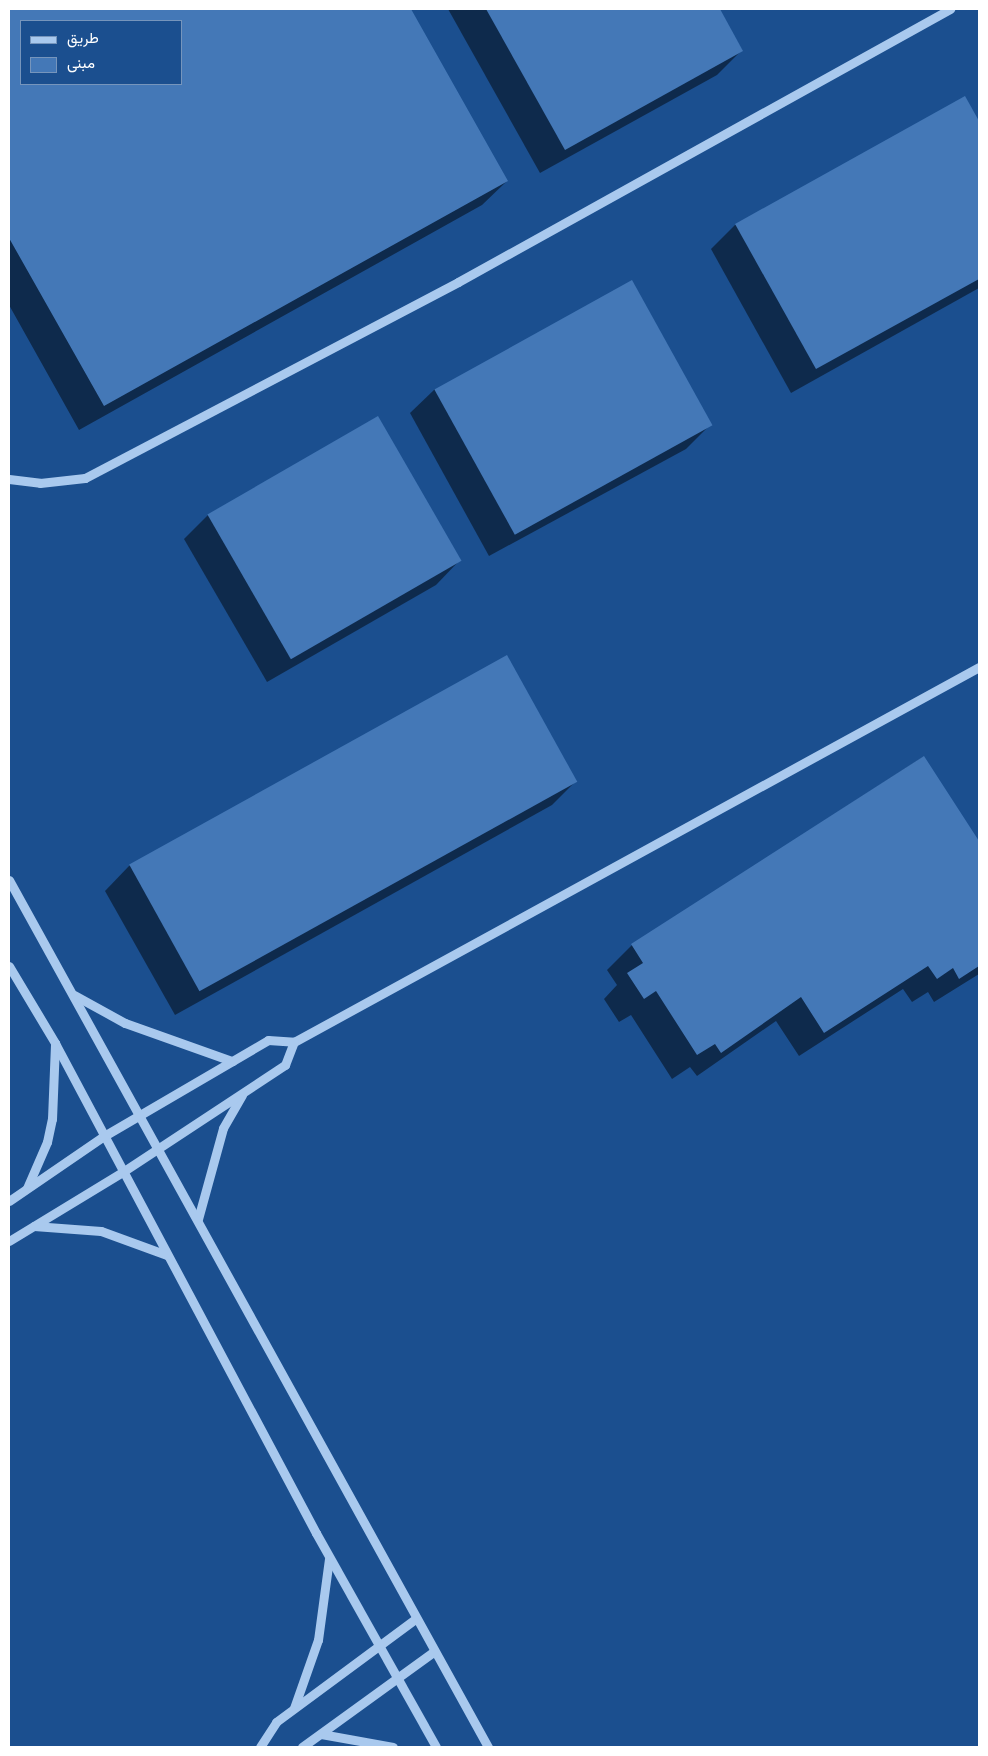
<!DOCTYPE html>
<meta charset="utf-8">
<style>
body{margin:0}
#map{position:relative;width:988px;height:1756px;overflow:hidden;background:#1b4f8f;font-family:"IBM Plex Sans",Vazirmatn,sans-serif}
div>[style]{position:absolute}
.shadow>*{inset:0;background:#0007}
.building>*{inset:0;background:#4478b7;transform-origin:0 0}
.minor>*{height:9px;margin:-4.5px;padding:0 4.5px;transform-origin:4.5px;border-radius:4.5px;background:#a9c9ee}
span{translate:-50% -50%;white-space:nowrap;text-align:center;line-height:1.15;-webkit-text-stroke:5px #1b4f8f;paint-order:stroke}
.frame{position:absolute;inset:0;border:10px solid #fff;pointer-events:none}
.legend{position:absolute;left:20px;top:20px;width:162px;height:65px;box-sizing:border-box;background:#1b4f8f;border:1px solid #7695bc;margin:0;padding:6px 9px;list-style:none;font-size:15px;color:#fff}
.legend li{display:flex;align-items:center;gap:10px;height:25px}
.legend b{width:25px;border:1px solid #7695bc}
</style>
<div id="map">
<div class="shadow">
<div style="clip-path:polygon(evenodd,9px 9px,410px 9px,507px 181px,482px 205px,79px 430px,9px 305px,9px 9px,21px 21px,181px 21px,181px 84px,21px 84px,21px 21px)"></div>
<div style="clip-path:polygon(448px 9px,718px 9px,742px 50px,717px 75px,540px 173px)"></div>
<div style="clip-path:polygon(965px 98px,979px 123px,979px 288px,791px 393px,711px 249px,735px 225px)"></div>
<div style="clip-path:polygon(435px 389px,711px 424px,686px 449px,489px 556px,410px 413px)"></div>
<div style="clip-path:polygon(208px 515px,460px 560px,436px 585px,267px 682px,184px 539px)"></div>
<div style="clip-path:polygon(506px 657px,576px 781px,552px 805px,175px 1015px,105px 891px,129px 866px)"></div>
<div style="clip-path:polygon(923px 757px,979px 843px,979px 974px,934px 1002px,928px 992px,912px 1002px,903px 989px,799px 1056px,776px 1021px,697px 1076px,690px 1067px,672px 1079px,631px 1015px,619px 1022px,604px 999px,617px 985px,607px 970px,632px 945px)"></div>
</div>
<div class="building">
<div style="clip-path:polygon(evenodd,9px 9px,411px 9px,508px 181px,104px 406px,9px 238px,9px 9px,21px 21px,181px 21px,181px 84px,21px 84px,21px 21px)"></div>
<div style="clip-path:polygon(486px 9px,720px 9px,743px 51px,565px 150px)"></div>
<div style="clip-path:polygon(965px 96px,979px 121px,979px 279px,816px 369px,735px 224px)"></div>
<div style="left:632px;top:280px;width:166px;height:226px;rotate:61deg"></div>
<div style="left:378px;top:416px;width:167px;height:197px;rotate:60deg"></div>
<div style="left:507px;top:655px;width:145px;height:432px;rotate:61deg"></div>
<div style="clip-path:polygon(924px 756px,979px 841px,979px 966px,959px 979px,953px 968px,937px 979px,928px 966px,824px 1033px,801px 997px,721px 1053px,715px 1044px,697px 1055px,656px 991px,644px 999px,627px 973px,643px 963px,631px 944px)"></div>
</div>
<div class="minor">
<div style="left:9px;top:479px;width:31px;rotate:7deg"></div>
<div style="left:40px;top:483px;width:45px;rotate:-6.3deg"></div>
<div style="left:85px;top:478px;width:421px;rotate:-27.7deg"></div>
<div style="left:458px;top:282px;width:563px;rotate:-29.02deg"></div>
<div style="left:9px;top:880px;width:991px;rotate:61.08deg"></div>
<div style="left:9px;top:966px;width:90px;rotate:59.1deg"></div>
<div style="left:55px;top:1043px;width:555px;rotate:61.96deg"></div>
<div style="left:316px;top:1533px;width:245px;rotate:60.7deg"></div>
<div style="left:74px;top:995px;width:58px;rotate:28.8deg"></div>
<div style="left:125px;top:1023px;width:114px;rotate:19.6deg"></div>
<div style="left:27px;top:1188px;width:50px;rotate:-66.5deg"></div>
<div style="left:47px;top:1142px;width:24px;rotate:-78deg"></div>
<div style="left:52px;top:1119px;width:76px;rotate:-87.7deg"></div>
<div style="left:9px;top:1201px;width:115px;rotate:-34.4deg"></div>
<div style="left:104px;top:1136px;width:190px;rotate:-30.3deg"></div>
<div style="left:268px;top:1040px;width:26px;rotate:4deg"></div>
<div style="left:294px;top:1042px;width:781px;rotate:-28.7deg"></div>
<div style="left:198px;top:1219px;width:94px;rotate:-74.6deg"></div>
<div style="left:223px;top:1128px;width:38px;rotate:-60deg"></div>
<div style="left:34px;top:1226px;width:67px;rotate:4.3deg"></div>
<div style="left:101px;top:1231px;width:70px;rotate:20deg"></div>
<div style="left:9px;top:1241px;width:135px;rotate:-31.3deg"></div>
<div style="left:124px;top:1171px;width:193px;rotate:-33.4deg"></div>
<div style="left:285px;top:1065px;width:25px;rotate:-69deg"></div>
<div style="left:294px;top:1708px;width:72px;rotate:-70.6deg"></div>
<div style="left:318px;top:1640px;width:82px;rotate:-82.3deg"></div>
<div style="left:321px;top:1734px;width:73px;rotate:10.2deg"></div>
<div style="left:260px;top:1747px;width:30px;rotate:-57deg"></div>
<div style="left:276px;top:1722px;width:173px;rotate:-36.5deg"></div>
<div style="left:302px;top:1747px;width:162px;rotate:-35.9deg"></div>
</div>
<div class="frame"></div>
<ul class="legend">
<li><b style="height:6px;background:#a9c9ee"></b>طريق</li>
<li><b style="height:14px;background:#4478b7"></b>مبنى</li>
</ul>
</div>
